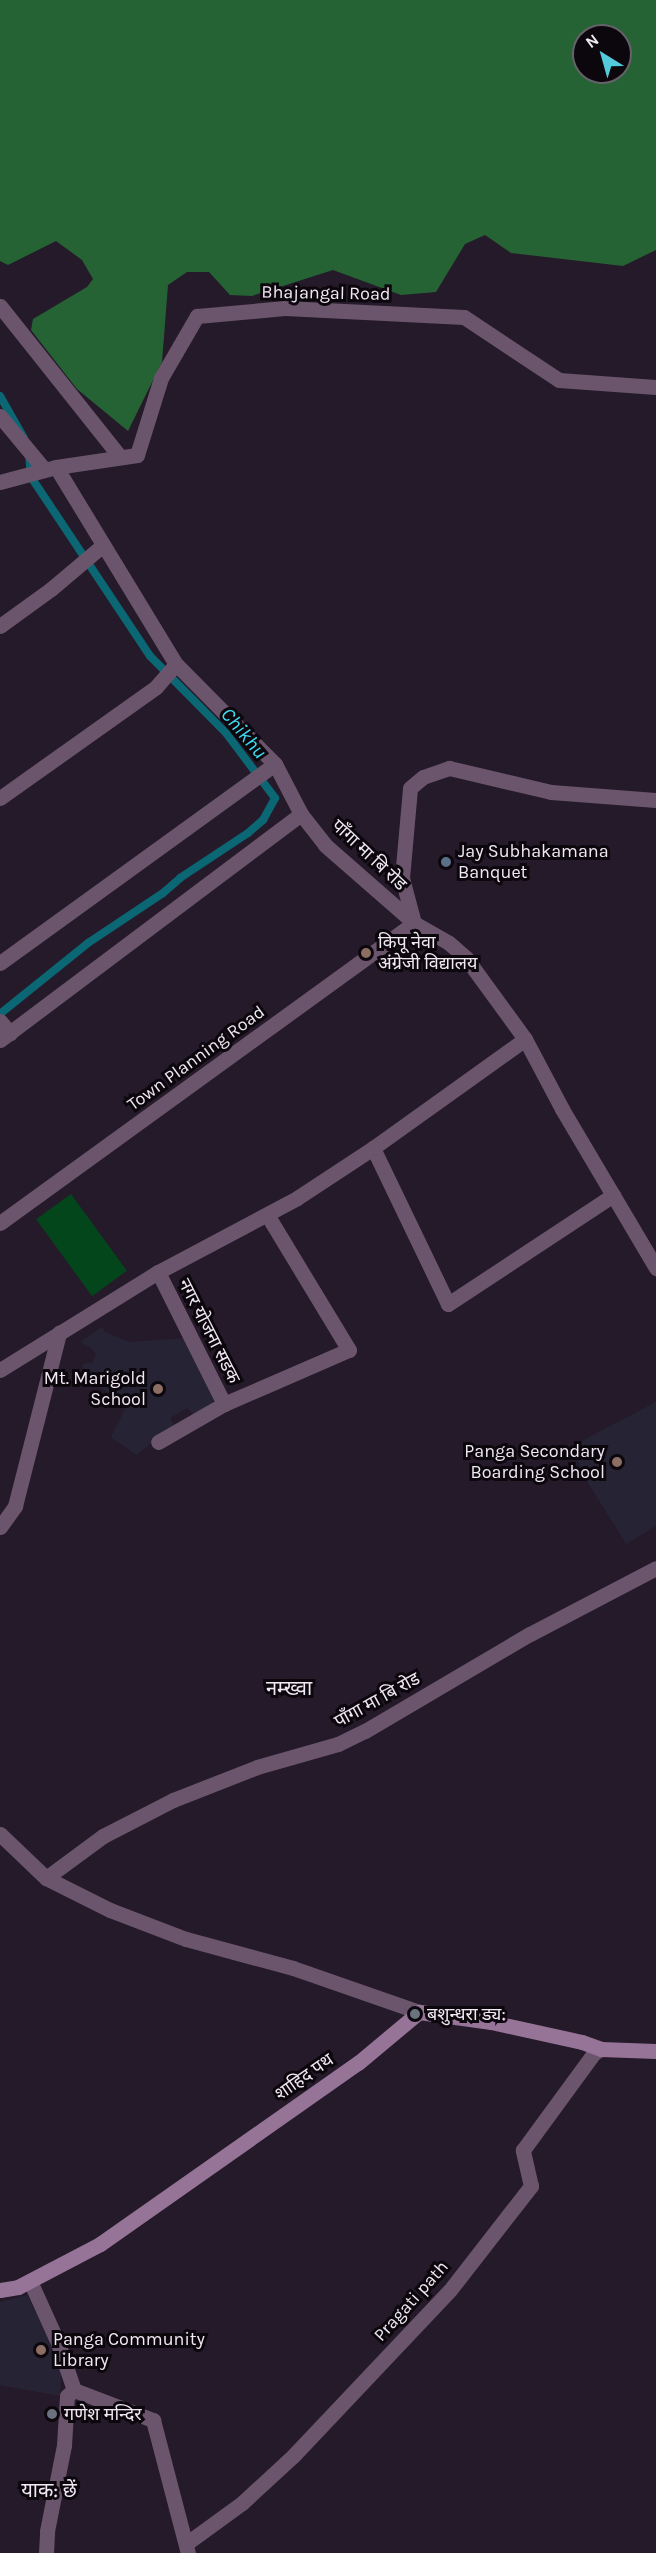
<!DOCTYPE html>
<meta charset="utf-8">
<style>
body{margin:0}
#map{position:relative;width:656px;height:2553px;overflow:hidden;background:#251a29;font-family:Karla,"Noto Sans Devanagari",sans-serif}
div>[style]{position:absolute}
.education>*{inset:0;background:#262434}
.green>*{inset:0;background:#03461b;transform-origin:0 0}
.forest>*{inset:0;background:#256335}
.stream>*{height:8px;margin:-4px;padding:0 4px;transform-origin:4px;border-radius:4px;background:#0a6773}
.street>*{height:15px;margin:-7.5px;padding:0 7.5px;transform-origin:7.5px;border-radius:7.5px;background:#6b556c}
.secondary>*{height:15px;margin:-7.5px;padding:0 7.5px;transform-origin:7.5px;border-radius:7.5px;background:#967498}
.dots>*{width:16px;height:16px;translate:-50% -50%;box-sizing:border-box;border:3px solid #0c070d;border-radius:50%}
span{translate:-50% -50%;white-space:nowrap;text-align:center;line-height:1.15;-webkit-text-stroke:6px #0c070d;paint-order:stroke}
.street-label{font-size:18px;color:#f0e8f3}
.poi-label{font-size:18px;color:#f0e8f3}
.left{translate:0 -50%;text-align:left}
.right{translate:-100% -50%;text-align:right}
.water-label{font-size:20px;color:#3edbf1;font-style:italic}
.neighbourhood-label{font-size:20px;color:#f0e8f3}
.north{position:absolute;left:572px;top:24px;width:60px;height:60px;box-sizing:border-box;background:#0c070d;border:2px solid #676169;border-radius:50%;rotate:323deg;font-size:16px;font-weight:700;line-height:24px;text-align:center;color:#f0e8f3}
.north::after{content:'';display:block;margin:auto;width:21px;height:27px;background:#53cbdc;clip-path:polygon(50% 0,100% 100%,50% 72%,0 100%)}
</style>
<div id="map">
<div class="education">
<div style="clip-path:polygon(102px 1327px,105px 1332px,130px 1342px,186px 1338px,215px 1397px,211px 1405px,196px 1416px,187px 1408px,170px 1418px,175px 1427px,154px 1440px,137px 1455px,111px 1437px,128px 1403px,82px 1378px,83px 1364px,93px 1362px,96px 1354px,90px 1347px,80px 1342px)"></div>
<div style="clip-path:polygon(656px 1402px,656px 1526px,626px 1544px,585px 1478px,572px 1446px)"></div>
<div style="clip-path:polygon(27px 2295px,62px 2365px,60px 2396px,0 2385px,0 2302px)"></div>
</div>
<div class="green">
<div style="left:71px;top:1194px;width:95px;height:43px;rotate:54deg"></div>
</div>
<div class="forest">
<div style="clip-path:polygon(evenodd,0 0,656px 0,656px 250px,623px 266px,511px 253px,485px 235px,465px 244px,436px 292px,401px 295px,333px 270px,252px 296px,230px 295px,209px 272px,187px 272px,168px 285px,162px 362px,128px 431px,77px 389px,31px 330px,33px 319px,87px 287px,93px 279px,82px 260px,56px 241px,8px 265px,0 261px,0 0,584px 36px,620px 36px,620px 72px,584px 72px,584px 36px)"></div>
</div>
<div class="stream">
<div style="left:0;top:396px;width:48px;rotate:60.3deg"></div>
<div style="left:0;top:1014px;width:113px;rotate:-38.9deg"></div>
<div style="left:88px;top:943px;width:90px;rotate:-33.7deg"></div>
<div style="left:163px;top:893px;width:23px;rotate:-41deg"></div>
<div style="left:180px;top:878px;width:82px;rotate:-33.5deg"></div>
<div style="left:248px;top:833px;width:20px;rotate:-41deg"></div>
<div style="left:263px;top:820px;width:25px;rotate:-61deg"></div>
<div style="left:275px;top:798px;width:81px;rotate:-127deg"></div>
<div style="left:226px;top:733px;width:108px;rotate:-134.6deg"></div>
<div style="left:150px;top:656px;width:215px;rotate:-123.6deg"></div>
<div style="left:31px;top:477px;width:24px;rotate:-95deg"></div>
</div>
<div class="street">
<div style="left:0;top:306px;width:193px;rotate:51.5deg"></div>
<div style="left:0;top:416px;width:69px;rotate:50.3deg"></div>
<div style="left:56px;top:467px;width:231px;rotate:58.7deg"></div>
<div style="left:176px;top:664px;width:141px;rotate:45.3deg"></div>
<div style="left:275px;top:764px;width:56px;rotate:62.5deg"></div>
<div style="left:301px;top:814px;width:39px;rotate:52deg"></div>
<div style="left:325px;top:845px;width:118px;rotate:41.2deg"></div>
<div style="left:414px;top:923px;width:40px;rotate:29.7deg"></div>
<div style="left:449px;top:943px;width:23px;rotate:41deg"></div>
<div style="left:466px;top:958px;width:100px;rotate:53.9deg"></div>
<div style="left:525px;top:1039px;width:79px;rotate:62.1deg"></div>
<div style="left:562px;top:1109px;width:185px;rotate:59.4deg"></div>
<div style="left:0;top:482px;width:58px;rotate:-15deg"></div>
<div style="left:56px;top:467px;width:82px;rotate:-8.4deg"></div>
<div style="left:137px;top:455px;width:81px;rotate:-72.7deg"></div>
<div style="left:161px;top:378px;width:72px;rotate:-59.9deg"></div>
<div style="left:197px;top:316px;width:88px;rotate:-5.2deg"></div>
<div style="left:285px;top:308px;width:179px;rotate:2.9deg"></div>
<div style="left:464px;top:317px;width:114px;rotate:33.6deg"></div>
<div style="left:559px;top:380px;width:97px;rotate:4.1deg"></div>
<div style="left:0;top:626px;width:63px;rotate:-36deg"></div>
<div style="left:51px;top:589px;width:68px;rotate:-40.2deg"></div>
<div style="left:0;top:798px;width:191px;rotate:-35.4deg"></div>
<div style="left:156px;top:687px;width:30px;rotate:-49deg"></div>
<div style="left:0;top:963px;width:339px;rotate:-35.9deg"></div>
<div style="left:0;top:1021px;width:16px;rotate:50deg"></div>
<div style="left:0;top:1040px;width:376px;rotate:-36.9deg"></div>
<div style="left:373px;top:1148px;width:173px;rotate:64.3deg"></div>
<div style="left:448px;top:1304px;width:198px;rotate:-33.4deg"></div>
<div style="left:0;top:1223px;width:511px;rotate:-35.93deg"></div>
<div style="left:414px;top:923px;width:47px;rotate:-104.9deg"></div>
<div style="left:402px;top:878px;width:90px;rotate:-84.9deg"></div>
<div style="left:410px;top:788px;width:17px;rotate:-40deg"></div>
<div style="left:423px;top:777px;width:28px;rotate:-19deg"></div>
<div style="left:449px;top:768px;width:105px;rotate:13.2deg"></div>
<div style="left:551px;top:792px;width:105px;rotate:4.4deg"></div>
<div style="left:158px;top:1272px;width:148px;rotate:63.4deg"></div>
<div style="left:224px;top:1404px;width:76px;rotate:150.1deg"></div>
<div style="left:0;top:1370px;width:186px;rotate:-31.8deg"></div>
<div style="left:158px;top:1272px;width:157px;rotate:-28deg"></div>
<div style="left:297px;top:1198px;width:91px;rotate:-33.3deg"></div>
<div style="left:373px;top:1148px;width:187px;rotate:-35.6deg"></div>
<div style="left:224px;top:1404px;width:136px;rotate:-23.4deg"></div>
<div style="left:349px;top:1350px;width:157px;rotate:-121.2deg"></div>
<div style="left:0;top:1527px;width:26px;rotate:-54deg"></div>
<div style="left:15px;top:1506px;width:179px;rotate:-75.7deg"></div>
<div style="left:0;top:1834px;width:64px;rotate:43.7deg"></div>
<div style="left:46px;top:1878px;width:72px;rotate:26.6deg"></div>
<div style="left:110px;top:1910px;width:81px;rotate:20.9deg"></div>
<div style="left:186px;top:1939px;width:111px;rotate:15.2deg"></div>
<div style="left:293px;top:1968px;width:133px;rotate:19.2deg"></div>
<div style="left:46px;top:1878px;width:71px;rotate:-36.4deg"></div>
<div style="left:103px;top:1836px;width:79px;rotate:-27.2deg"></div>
<div style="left:173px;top:1800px;width:90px;rotate:-21.4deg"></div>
<div style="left:257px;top:1767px;width:84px;rotate:-15.9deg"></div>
<div style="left:338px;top:1744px;width:30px;rotate:-26deg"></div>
<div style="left:365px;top:1731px;width:191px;rotate:-30.5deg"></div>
<div style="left:530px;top:1634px;width:142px;rotate:-27.6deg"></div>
<div style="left:30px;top:2281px;width:68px;rotate:65.7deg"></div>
<div style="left:58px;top:2343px;width:50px;rotate:71.2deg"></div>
<div style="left:74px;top:2390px;width:85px;rotate:20.8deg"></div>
<div style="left:153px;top:2420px;width:138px;rotate:75.3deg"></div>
<div style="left:187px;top:2543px;width:68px;rotate:-36deg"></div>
<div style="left:242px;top:2503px;width:69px;rotate:-42.7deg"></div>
<div style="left:293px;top:2456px;width:228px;rotate:-46.6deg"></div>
<div style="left:450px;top:2290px;width:132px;rotate:-52.1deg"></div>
<div style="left:531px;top:2186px;width:37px;rotate:-103deg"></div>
<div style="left:523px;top:2150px;width:120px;rotate:-53.8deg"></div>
<div style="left:594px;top:2053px;width:8px;rotate:-30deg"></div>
<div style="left:46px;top:2553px;width:22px;rotate:-87deg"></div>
<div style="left:47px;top:2531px;width:88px;rotate:-78.8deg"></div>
<div style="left:64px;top:2445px;width:49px;rotate:-86.5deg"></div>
<div style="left:67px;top:2396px;width:9px;rotate:-41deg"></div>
</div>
<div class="secondary">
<div style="left:0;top:2290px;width:18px;rotate:-9deg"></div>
<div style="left:18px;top:2287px;width:93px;rotate:-27.7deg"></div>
<div style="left:100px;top:2244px;width:315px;rotate:-35.1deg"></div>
<div style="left:358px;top:2063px;width:80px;rotate:-39.9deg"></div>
<div style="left:419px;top:2012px;width:73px;rotate:7.9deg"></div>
<div style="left:491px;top:2022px;width:93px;rotate:12.4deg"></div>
<div style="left:582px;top:2042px;width:20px;rotate:20deg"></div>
<div style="left:601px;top:2049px;width:55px;rotate:2.1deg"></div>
</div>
<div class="dots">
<div style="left:446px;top:862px;background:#5c6f8a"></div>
<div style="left:366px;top:953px;background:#8d6e63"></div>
<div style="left:158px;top:1389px;background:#8d6e63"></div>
<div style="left:617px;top:1462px;background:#8d6e63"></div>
<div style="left:415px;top:2014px;background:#6b7280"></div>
<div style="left:41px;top:2350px;background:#8d6e63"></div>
<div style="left:52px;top:2414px;background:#6b7280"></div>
</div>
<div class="street-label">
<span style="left:326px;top:293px;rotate:1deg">Bhajangal Road</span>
<span style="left:369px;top:855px;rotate:43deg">पाँगा मा बि रोड</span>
<span style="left:196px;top:1058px;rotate:-36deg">Town Planning Road</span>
<span style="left:209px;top:1331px;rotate:63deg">नगर योजना सडक</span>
<span style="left:377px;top:1700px;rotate:-29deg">पाँगा मा बि रोड</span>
<span style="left:304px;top:2077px;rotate:-35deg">शाहिद पथ</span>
<span style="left:411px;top:2301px;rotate:-48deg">Pragati path</span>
</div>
<div class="poi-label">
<span class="left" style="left:458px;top:862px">Jay Subhakamana<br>Banquet</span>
<span class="left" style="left:378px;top:953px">किपू नेवा<br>अंग्रेजी विद्यालय</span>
<span class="right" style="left:146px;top:1389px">Mt. Marigold<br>School</span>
<span class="right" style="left:605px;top:1462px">Panga Secondary<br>Boarding School</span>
<span class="left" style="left:427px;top:2014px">बशुन्धरा ड्य:</span>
<span class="left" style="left:53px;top:2350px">Panga Community<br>Library</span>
<span class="left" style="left:64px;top:2414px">गणेश मन्दिर</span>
</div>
<div class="water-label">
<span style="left:244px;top:733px;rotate:50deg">Chikhu</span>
</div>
<div class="neighbourhood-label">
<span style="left:289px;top:1688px">नम्ख्वा</span>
<span style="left:49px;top:2490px">याक: छें</span>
</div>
<div class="north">N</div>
</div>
